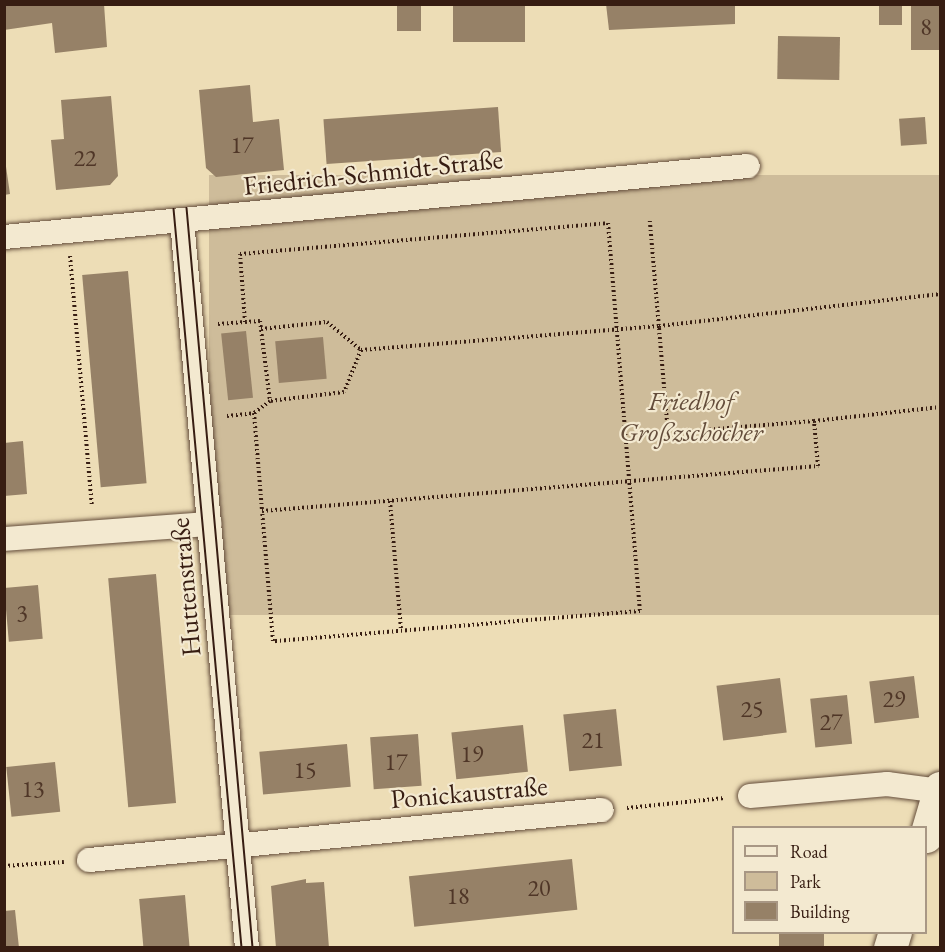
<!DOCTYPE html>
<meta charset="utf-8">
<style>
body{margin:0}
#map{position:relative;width:945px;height:952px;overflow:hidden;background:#edddb6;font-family:"EB Garamond",serif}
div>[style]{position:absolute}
.green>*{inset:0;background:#cebc9a;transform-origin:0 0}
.building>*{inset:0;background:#968167;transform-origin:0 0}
.path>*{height:4px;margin-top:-2px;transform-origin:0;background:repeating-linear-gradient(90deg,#371d12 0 1.5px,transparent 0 4.5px)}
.roads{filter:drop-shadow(0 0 2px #644d3b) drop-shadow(0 0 2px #644d3b)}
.minor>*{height:24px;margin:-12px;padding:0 12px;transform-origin:12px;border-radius:12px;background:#f3e9d0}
.secondary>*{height:33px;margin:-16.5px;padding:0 16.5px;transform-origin:16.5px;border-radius:16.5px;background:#f3e9d0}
.tram>*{height:1.5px;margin:-0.75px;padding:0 0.75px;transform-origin:0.75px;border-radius:0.75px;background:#371d12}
span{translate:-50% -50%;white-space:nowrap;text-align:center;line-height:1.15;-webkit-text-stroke:4.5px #f3e9d0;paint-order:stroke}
.number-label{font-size:24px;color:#4f3627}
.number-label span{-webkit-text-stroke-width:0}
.street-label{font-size:27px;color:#371d12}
.park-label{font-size:27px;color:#644d3b;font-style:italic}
.frame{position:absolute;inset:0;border:6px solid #371d12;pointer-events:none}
.legend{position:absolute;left:732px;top:826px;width:195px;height:108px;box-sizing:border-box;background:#f3e9d0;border:2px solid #a89784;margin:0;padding:8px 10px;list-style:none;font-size:18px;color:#371d12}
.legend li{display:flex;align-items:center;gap:12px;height:30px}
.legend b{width:30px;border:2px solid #a89784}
</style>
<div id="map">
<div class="green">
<div style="left:940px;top:175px;width:440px;height:731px;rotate:90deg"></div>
</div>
<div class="building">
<div style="clip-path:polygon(4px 4px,104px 4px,107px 47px,55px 53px,52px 23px,4px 30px)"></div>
<div style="left:397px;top:4px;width:24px;height:27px"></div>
<div style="left:453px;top:4px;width:72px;height:38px"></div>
<div style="clip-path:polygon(606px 4px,735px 4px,735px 24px,609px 30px)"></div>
<div style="left:911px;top:4px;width:29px;height:46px"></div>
<div style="left:879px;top:5px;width:23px;height:20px"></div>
<div style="left:778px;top:36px;width:62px;height:43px;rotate:1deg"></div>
<div style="clip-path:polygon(250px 85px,253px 122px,279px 119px,284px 170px,216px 177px,206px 168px,199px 90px)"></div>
<div style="clip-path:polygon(111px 96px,118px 176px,110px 185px,56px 190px,51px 140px,64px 139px,61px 100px)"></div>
<div style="left:498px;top:107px;width:45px;height:175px;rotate:86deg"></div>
<div style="left:925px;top:117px;width:27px;height:26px;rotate:86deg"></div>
<div style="clip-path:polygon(4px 153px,10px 194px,4px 195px)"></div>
<div style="left:128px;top:271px;width:213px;height:46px;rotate:85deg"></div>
<div style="left:246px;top:331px;width:67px;height:25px;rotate:84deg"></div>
<div style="left:323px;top:337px;width:42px;height:48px;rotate:85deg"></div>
<div style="clip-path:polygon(23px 441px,27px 494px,4px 496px,4px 443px)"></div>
<div style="left:156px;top:574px;width:230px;height:48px;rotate:85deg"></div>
<div style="left:38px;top:585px;width:54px;height:34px;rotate:85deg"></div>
<div style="left:914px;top:676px;width:42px;height:45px;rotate:83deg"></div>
<div style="left:780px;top:678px;width:55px;height:64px;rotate:83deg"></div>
<div style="left:847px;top:695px;width:49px;height:37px;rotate:84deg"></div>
<div style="left:616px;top:709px;width:57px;height:53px;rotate:84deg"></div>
<div style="left:523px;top:725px;width:47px;height:72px;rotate:84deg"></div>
<div style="left:418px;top:734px;width:52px;height:48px;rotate:86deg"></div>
<div style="left:347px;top:744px;width:43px;height:88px;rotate:85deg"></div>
<div style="left:55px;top:762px;width:50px;height:49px;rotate:84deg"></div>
<div style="left:572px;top:859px;width:51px;height:164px;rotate:84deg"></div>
<div style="clip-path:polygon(306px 879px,306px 883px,324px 882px,329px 948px,276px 948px,271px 886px)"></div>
<div style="left:185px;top:895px;width:53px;height:46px;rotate:85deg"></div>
<div style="clip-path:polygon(15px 910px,19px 948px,4px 948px,4px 911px)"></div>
<div style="left:779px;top:932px;width:45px;height:16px"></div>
</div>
<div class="path">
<div style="left:70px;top:256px;width:251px;rotate:85deg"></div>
<div style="left:245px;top:322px;width:15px;rotate:-4deg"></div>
<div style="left:260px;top:321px;width:81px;rotate:82.9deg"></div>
<div style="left:270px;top:401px;width:20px;rotate:143deg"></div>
<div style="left:218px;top:324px;width:27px;rotate:-4deg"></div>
<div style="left:245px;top:322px;width:68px;rotate:-94.2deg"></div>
<div style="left:240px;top:254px;width:369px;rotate:-4.8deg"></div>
<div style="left:608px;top:223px;width:389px;rotate:85.3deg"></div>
<div style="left:640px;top:611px;width:368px;rotate:175.3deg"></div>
<div style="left:273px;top:641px;width:130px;rotate:-94.8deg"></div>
<div style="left:261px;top:329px;width:66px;rotate:-6.1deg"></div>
<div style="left:327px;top:322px;width:44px;rotate:39.5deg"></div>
<div style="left:361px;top:350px;width:45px;rotate:112deg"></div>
<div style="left:344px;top:392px;width:75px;rotate:173.1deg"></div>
<div style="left:361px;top:350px;width:299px;rotate:-4.6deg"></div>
<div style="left:659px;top:326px;width:283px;rotate:-6.5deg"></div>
<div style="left:227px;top:416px;width:27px;rotate:-6deg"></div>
<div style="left:254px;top:413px;width:98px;rotate:85.3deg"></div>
<div style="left:262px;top:511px;width:558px;rotate:-4.63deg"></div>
<div style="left:818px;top:466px;width:45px;rotate:-95.1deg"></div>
<div style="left:814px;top:421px;width:146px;rotate:175.3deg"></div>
<div style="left:668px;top:433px;width:213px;rotate:-94.9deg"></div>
<div style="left:814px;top:421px;width:127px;rotate:-6.3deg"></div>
<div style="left:390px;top:501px;width:129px;rotate:85.1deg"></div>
<div style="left:627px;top:808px;width:98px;rotate:-5.9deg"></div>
<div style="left:4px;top:866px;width:60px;rotate:-3.8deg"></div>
</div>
<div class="roads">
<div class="minor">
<div style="left:182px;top:221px;width:730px;rotate:84.89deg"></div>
<div style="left:4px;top:237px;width:747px;rotate:-5.45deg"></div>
<div style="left:4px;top:539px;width:206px;rotate:-4.2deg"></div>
<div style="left:750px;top:796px;width:138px;rotate:-5deg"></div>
<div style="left:887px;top:784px;width:53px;rotate:7.5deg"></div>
<div style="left:89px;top:860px;width:515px;rotate:-5.57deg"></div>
</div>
<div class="secondary">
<div style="left:926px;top:836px;width:50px;rotate:-73.7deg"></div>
<div style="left:890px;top:948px;width:17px;rotate:-73deg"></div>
</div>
</div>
<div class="tram">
<div style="left:187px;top:208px;width:743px;rotate:84.9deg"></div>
<div style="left:174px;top:209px;width:742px;rotate:84.74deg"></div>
</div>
<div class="number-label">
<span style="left:926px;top:27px">8</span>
<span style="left:242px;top:145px">17</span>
<span style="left:85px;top:158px">22</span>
<span style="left:22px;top:613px">3</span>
<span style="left:894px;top:699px">29</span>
<span style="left:752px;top:709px">25</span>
<span style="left:831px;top:722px">27</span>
<span style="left:593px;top:740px">21</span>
<span style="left:472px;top:754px">19</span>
<span style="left:396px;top:762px">17</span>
<span style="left:305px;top:770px">15</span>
<span style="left:33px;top:789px">13</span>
<span style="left:539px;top:888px">20</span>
<span style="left:458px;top:896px">18</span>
</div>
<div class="street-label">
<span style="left:373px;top:172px;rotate:-6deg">Friedrich-Schmidt-Straße</span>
<span style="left:185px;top:587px;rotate:-95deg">Huttenstraße</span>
<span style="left:469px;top:792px;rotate:-5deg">Ponickaustraße</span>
</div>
<div class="park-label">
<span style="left:691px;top:416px">Friedhof<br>Großzschocher</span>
</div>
<div class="frame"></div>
<ul class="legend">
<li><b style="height:8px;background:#f3e9d0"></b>Road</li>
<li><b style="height:16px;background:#cebc9a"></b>Park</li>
<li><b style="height:16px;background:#968167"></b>Building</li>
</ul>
</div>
